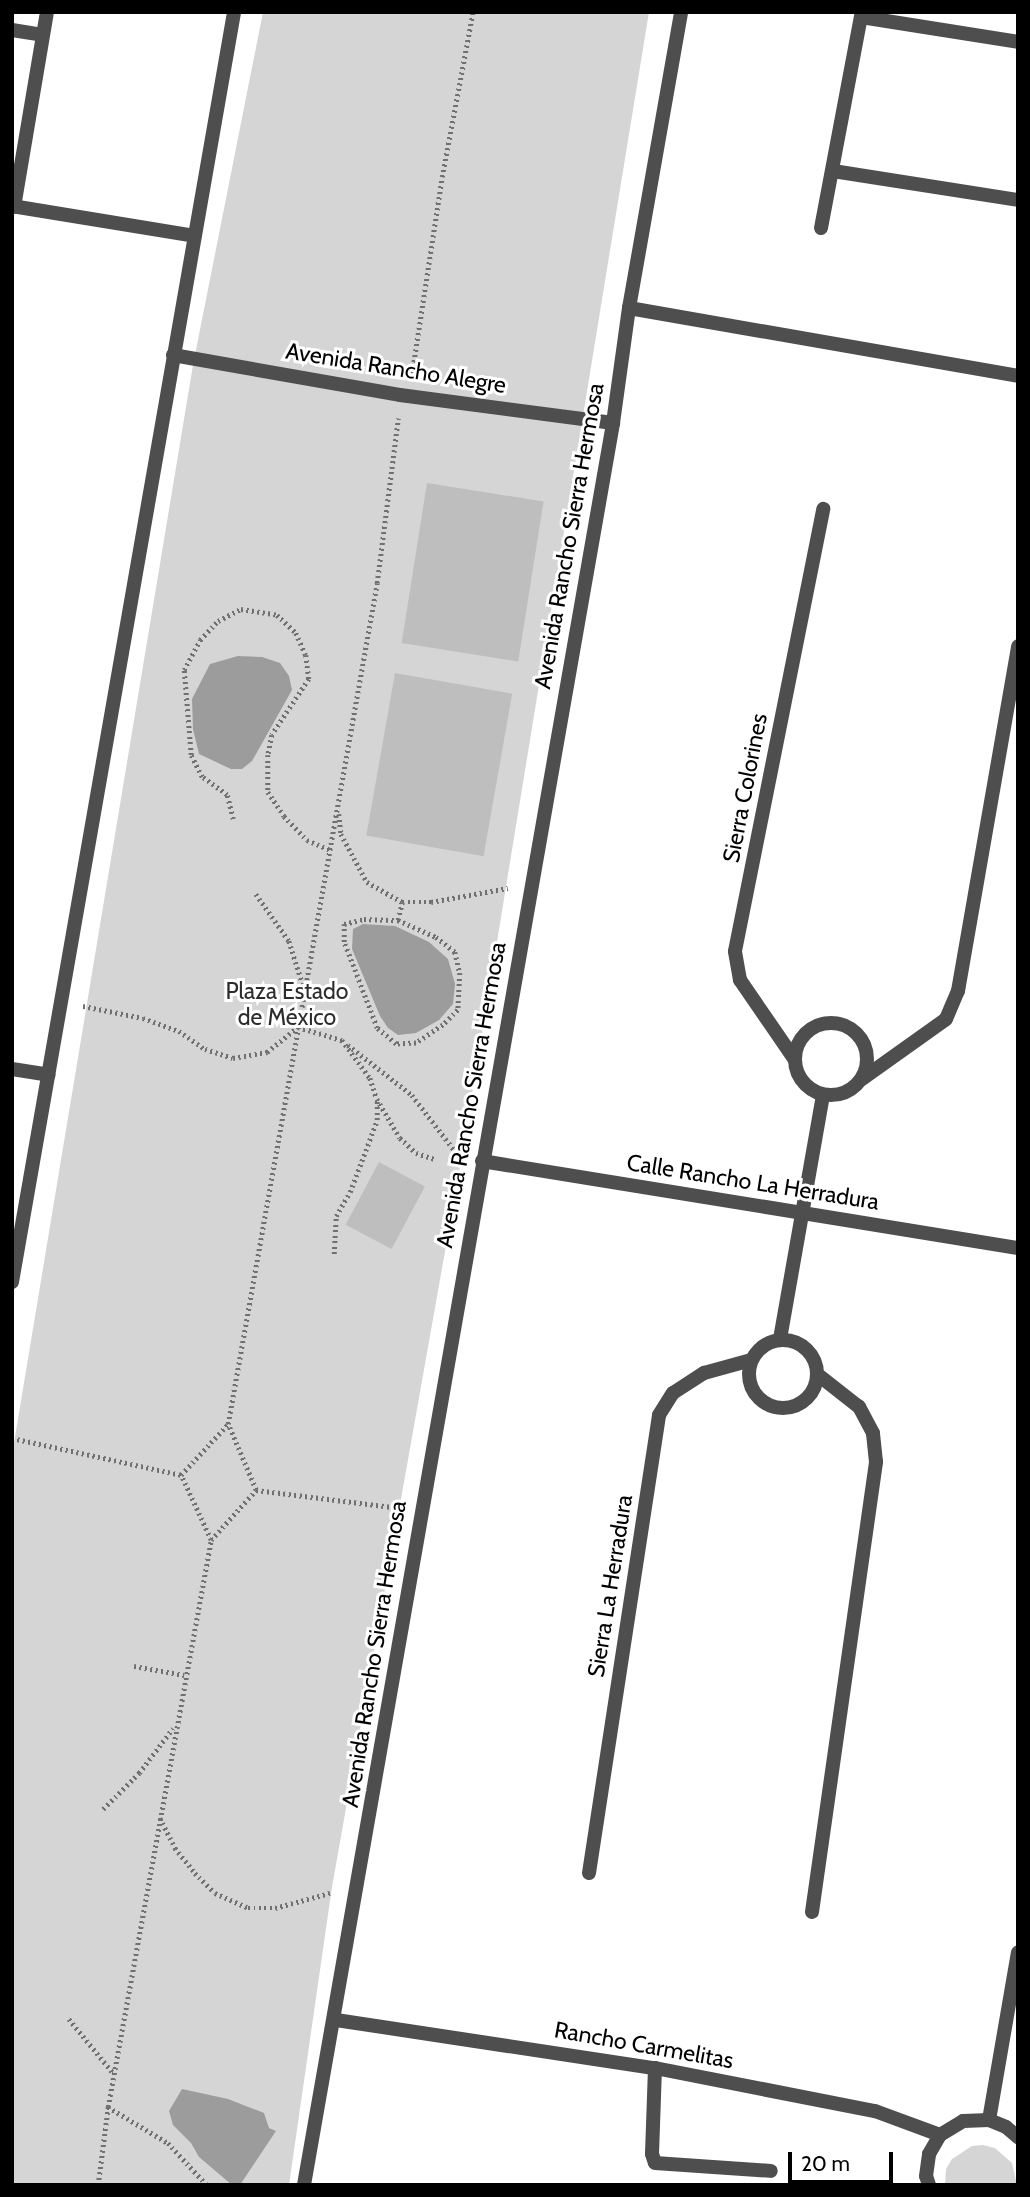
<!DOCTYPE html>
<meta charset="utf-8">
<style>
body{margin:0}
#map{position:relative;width:1030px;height:2197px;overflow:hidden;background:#fff;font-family:Cabin,sans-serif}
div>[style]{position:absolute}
.green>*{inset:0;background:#d5d5d5}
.water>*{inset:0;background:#9c9c9c}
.building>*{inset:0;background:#bebebe;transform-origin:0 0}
.path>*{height:4.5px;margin-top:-2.25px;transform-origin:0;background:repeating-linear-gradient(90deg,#707070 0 2px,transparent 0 5.5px)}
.minor>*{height:14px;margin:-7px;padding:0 7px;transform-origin:7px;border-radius:7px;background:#4e4e4e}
.minor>.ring{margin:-7px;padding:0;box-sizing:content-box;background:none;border:14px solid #4e4e4e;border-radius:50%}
.tertiary>*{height:14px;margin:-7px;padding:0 7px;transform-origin:7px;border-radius:7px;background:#4e4e4e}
span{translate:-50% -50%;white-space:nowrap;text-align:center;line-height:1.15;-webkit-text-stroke:6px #fff;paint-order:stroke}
.street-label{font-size:23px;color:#000}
.park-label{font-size:23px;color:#2c2c2c}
.frame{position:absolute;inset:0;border:14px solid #000;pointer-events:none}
.scale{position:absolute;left:788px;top:2152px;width:105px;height:32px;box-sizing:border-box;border:4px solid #000;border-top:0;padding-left:9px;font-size:21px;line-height:24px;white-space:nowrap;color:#000;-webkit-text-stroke:5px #fff;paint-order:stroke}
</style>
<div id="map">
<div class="green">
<div style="clip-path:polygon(263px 12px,649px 12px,462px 1156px,332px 1887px,289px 2185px,12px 2185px,12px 1455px,193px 365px)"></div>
<div style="clip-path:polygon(983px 2145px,995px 2148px,1012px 2163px,1017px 2185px,945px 2185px,946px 2169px,952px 2159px,972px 2146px)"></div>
</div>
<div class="water">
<div style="clip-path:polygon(238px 656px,262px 657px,280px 663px,289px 676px,292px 690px,252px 761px,242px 769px,231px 769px,199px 754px,193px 729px,192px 699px,210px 664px)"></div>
<div style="clip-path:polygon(363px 924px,395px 926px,429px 942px,448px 959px,455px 984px,453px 1004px,439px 1020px,416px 1033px,398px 1035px,388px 1028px,380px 1016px,352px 949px,353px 929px)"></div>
<div style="clip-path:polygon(182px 2089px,228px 2099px,264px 2113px,269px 2128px,276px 2131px,240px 2185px,232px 2185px,199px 2157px,191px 2143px,173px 2125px,169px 2111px)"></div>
</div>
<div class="building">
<div style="left:427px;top:483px;width:118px;height:162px;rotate:9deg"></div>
<div style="left:395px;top:673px;width:119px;height:165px;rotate:10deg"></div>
<div style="left:379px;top:1162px;width:52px;height:71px;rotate:28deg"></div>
</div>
<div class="path">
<div style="left:412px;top:373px;width:198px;rotate:-81.3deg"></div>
<div style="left:442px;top:177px;width:168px;rotate:-79.4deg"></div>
<div style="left:339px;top:814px;width:20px;rotate:84deg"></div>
<div style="left:341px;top:834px;width:55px;rotate:61.6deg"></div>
<div style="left:367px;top:882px;width:40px;rotate:29.7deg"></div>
<div style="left:402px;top:902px;width:29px"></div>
<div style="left:431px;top:902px;width:78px;rotate:-10.3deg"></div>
<div style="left:233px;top:819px;width:25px;rotate:-104deg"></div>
<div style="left:227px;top:795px;width:31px;rotate:-144deg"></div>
<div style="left:202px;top:777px;width:25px;rotate:-117deg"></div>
<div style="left:191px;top:755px;width:85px;rotate:-94.7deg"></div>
<div style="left:184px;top:670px;width:34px;rotate:-62deg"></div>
<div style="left:200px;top:640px;width:26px;rotate:-47deg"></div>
<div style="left:218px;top:621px;width:26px;rotate:-28deg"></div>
<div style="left:241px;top:609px;width:36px;rotate:9deg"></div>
<div style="left:277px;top:615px;width:26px;rotate:43deg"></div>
<div style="left:296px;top:633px;width:24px;rotate:66deg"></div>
<div style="left:306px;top:655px;width:24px;rotate:83deg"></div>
<div style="left:309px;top:679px;width:67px;rotate:123.5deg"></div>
<div style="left:272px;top:735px;width:20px;rotate:101deg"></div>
<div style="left:268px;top:755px;width:37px;rotate:90deg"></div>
<div style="left:268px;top:792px;width:29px;rotate:56deg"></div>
<div style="left:284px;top:816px;width:33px;rotate:46deg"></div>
<div style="left:307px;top:840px;width:25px;rotate:23deg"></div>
<div style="left:256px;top:894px;width:57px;rotate:54.9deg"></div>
<div style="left:289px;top:941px;width:49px;rotate:72.3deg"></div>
<div style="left:398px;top:920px;width:42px;rotate:24.1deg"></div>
<div style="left:436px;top:937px;width:24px;rotate:38deg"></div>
<div style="left:455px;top:952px;width:22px;rotate:77deg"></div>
<div style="left:460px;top:973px;width:37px;rotate:93deg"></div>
<div style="left:458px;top:1010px;width:21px;rotate:135deg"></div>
<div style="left:443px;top:1025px;width:32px;rotate:146deg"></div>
<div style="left:416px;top:1043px;width:20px;rotate:177deg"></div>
<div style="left:396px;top:1044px;width:25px;rotate:-140deg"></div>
<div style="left:377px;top:1028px;width:92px;rotate:-111deg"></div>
<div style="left:344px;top:942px;width:18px;rotate:-90deg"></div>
<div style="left:344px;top:924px;width:21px;rotate:-14deg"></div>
<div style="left:364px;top:919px;width:34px;rotate:2deg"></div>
<div style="left:398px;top:920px;width:18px;rotate:-77deg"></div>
<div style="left:83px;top:1006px;width:61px;rotate:11.3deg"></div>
<div style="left:143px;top:1018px;width:38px;rotate:20deg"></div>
<div style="left:179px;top:1031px;width:32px;rotate:35deg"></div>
<div style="left:205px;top:1049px;width:29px;rotate:18deg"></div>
<div style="left:233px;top:1058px;width:35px;rotate:-10deg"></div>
<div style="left:267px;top:1052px;width:40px;rotate:-39deg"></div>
<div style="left:298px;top:1027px;width:46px;rotate:16.5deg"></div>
<div style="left:342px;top:1040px;width:47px;rotate:53.6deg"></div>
<div style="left:370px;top:1078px;width:22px;rotate:72deg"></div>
<div style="left:377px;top:1099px;width:45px;rotate:59.5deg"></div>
<div style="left:400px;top:1138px;width:22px;rotate:43deg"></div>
<div style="left:416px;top:1153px;width:20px;rotate:18deg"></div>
<div style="left:348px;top:1045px;width:81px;rotate:38deg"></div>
<div style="left:412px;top:1095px;width:77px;rotate:52.4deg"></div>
<div style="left:334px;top:1254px;width:38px;rotate:-87deg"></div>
<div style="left:336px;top:1216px;width:28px;rotate:-60deg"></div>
<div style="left:350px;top:1192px;width:77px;rotate:-69.4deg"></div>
<div style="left:377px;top:1120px;width:20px;rotate:-90deg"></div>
<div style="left:12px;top:1438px;width:173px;rotate:12.3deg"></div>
<div style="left:256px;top:1490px;width:145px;rotate:7.1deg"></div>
<div style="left:211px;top:1540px;width:72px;rotate:-114.8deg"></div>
<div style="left:181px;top:1475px;width:69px;rotate:-47.3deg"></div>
<div style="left:134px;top:1666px;width:51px;rotate:10.2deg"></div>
<div style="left:103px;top:1809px;width:51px;rotate:-45deg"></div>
<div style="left:139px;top:1773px;width:56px;rotate:-52.9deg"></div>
<div style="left:160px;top:1818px;width:34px;rotate:63deg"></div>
<div style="left:175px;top:1848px;width:32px;rotate:51deg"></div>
<div style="left:195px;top:1873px;width:28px;rotate:45deg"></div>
<div style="left:215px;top:1893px;width:36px;rotate:24deg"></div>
<div style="left:248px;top:1908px;width:27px"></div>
<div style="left:275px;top:1908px;width:57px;rotate:-15.3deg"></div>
<div style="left:69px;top:2019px;width:71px;rotate:50.7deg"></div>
<div style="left:108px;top:2107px;width:70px;rotate:31deg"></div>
<div style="left:168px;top:2143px;width:57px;rotate:47.1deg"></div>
<div style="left:98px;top:2185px;width:79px;rotate:-82.7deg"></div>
<div style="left:108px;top:2107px;width:576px;rotate:-79.7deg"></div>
<div style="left:211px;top:1540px;width:67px;rotate:-48deg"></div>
<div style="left:256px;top:1490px;width:72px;rotate:-113deg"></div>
<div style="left:228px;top:1424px;width:854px;rotate:-79.95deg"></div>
<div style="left:377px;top:583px;width:166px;rotate:-82.7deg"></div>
</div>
<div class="minor">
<div style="left:861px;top:17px;width:159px;rotate:9deg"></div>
<div style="left:12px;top:30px;width:31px;rotate:9deg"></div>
<div style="left:833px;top:171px;width:187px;rotate:8.9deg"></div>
<div style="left:12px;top:206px;width:185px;rotate:9.3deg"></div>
<div style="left:14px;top:207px;width:198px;rotate:-80.4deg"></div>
<div style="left:821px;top:228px;width:220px;rotate:-79.3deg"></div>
<div style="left:629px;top:308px;width:395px;rotate:9.9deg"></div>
<div style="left:173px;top:355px;width:230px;rotate:10deg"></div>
<div style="left:400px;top:395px;width:215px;rotate:7.5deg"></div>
<div class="ring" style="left:795px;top:1023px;width:58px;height:58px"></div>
<div style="left:795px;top:1060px;width:97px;rotate:-124.5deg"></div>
<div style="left:740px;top:980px;width:29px;rotate:-100deg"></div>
<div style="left:735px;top:951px;width:451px;rotate:-78.7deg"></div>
<div style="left:12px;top:1069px;width:37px;rotate:9deg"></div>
<div style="left:862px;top:1079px;width:103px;rotate:-35.5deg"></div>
<div style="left:946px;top:1019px;width:30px;rotate:-67deg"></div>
<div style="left:958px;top:991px;width:350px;rotate:-80.1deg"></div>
<div style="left:482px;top:1161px;width:543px;rotate:9.22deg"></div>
<div style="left:780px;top:1339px;width:248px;rotate:-80deg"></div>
<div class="ring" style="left:749px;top:1340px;width:54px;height:54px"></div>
<div style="left:589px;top:1873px;width:463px;rotate:-81.3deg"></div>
<div style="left:659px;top:1415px;width:26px;rotate:-58deg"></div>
<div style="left:673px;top:1393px;width:37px;rotate:-33deg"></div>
<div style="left:704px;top:1373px;width:49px;rotate:-15.5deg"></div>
<div style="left:812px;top:1912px;width:455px;rotate:-81.9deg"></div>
<div style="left:876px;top:1462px;width:29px;rotate:-96deg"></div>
<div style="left:873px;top:1433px;width:30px;rotate:-118deg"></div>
<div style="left:859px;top:1407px;width:53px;rotate:-141.8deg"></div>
<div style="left:336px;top:2020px;width:323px;rotate:8.6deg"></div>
<div style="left:655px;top:2068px;width:224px;rotate:11.1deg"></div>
<div style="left:875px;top:2111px;width:69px;rotate:20.3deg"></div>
<div style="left:655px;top:2068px;width:86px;rotate:92deg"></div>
<div style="left:652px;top:2154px;width:9px;rotate:72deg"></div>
<div style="left:655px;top:2163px;width:116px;rotate:3.9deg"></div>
<div style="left:989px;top:2120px;width:170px;rotate:-80.2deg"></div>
<div style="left:929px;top:2185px;width:9px;rotate:-108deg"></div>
<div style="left:926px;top:2176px;width:22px;rotate:-82deg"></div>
<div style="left:929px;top:2154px;width:22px;rotate:-60deg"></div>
<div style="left:940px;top:2135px;width:27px;rotate:-31deg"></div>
<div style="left:963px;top:2121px;width:26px;rotate:-2deg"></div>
<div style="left:989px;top:2120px;width:18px;rotate:22deg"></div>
<div style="left:1006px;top:2127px;width:16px;rotate:40deg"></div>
</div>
<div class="tertiary">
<div style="left:12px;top:1282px;width:1289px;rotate:-80.08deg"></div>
<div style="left:304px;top:2185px;width:1789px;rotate:-80.05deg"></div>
<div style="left:613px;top:423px;width:116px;rotate:-82.1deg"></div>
<div style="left:629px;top:308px;width:301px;rotate:-80deg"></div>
</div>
<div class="street-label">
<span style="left:396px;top:368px;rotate:9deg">Avenida Rancho Alegre</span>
<span style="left:569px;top:536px;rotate:-80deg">Avenida Rancho Sierra Hermosa</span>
<span style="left:745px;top:788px;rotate:-79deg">Sierra Colorines</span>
<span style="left:471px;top:1095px;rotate:-80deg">Avenida Rancho Sierra Hermosa</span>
<span style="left:753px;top:1182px;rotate:9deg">Calle Rancho La Herradura</span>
<span style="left:610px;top:1586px;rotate:-81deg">Sierra La Herradura</span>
<span style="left:374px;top:1654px;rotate:-81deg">Avenida Rancho Sierra Hermosa</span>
<span style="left:644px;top:2045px;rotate:10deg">Rancho Carmelitas</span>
</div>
<div class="park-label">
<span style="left:287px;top:1004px">Plaza Estado<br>de México</span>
</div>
<div class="frame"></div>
<div class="scale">20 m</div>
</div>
